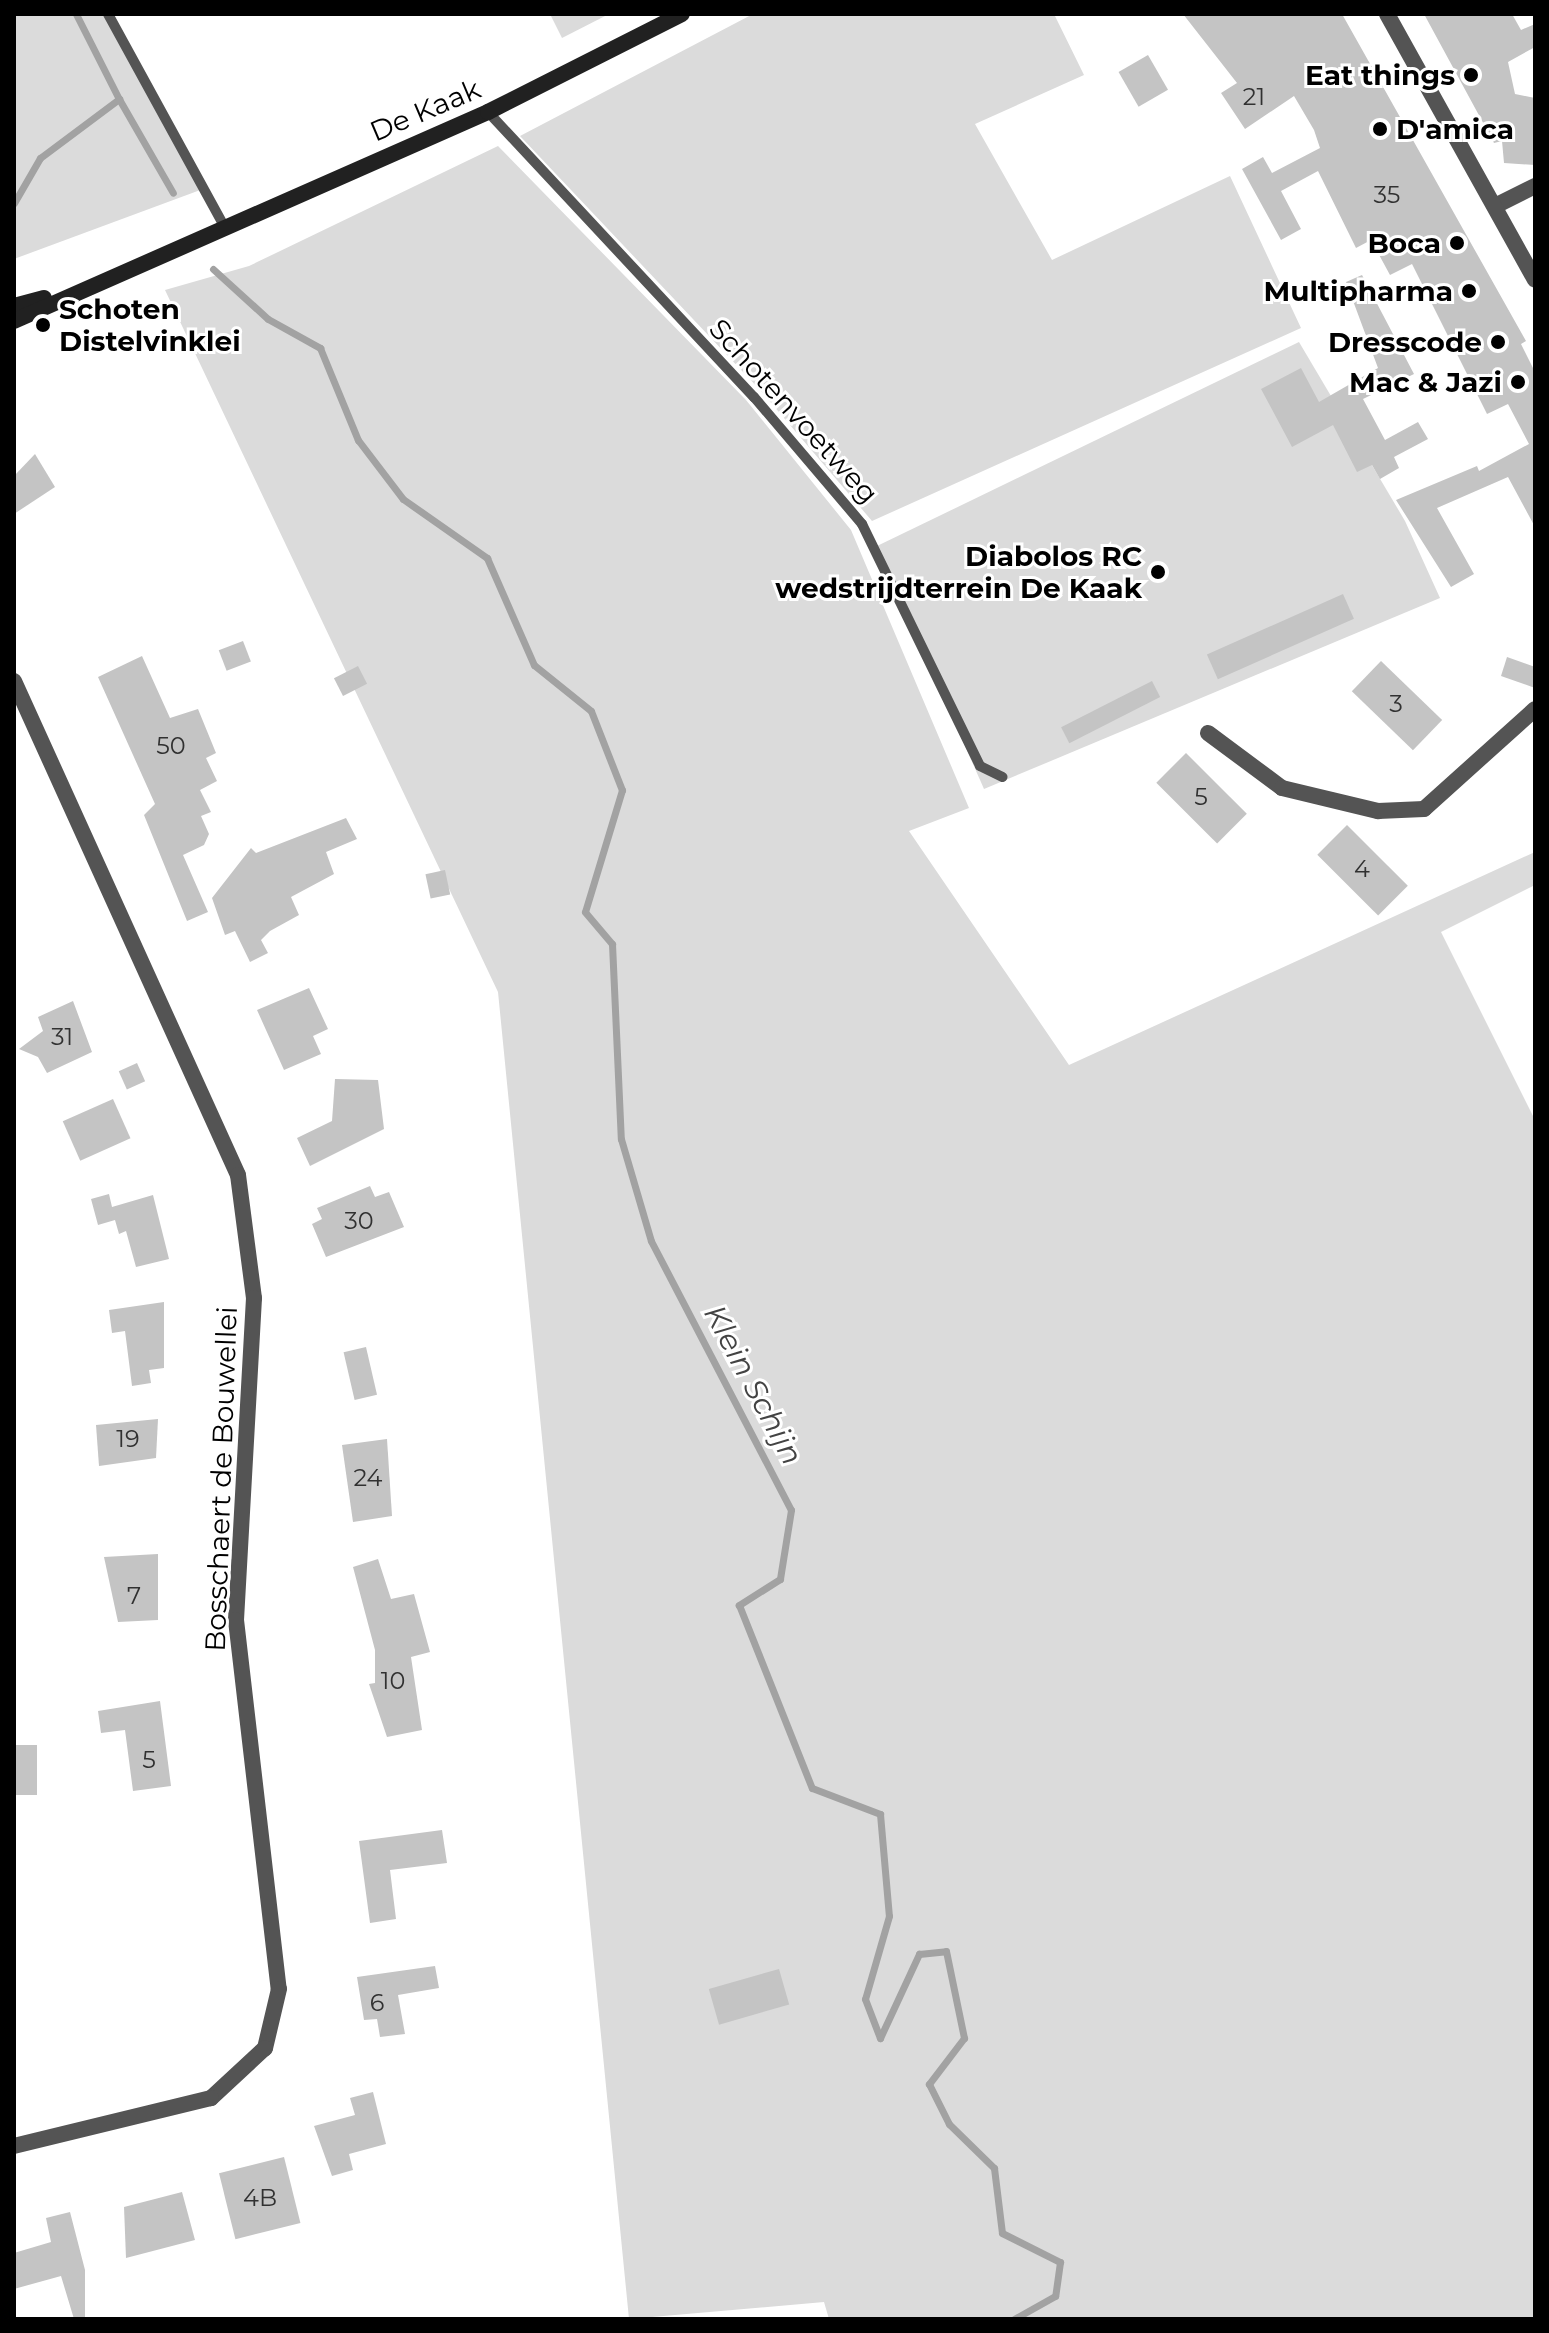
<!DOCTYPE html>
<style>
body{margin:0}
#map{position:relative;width:1549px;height:2333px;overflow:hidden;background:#fff;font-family:Montserrat,sans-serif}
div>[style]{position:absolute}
.green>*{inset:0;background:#dbdbdb}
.stream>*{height:7px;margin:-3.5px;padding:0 3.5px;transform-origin:3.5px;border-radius:3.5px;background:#a2a2a2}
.building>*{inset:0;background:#c4c4c4;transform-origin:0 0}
.service>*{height:10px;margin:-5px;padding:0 5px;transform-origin:5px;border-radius:5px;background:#545454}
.minor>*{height:16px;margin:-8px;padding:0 8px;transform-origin:8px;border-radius:8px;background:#545454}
.tertiary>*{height:16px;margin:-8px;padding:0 8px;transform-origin:8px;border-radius:8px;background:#545454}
.secondary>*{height:16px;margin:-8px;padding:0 8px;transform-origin:8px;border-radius:8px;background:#212121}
.dots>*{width:22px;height:22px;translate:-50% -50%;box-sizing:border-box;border:4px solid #fff;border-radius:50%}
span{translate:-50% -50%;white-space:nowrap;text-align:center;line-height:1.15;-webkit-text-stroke:6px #fff;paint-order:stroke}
.number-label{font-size:24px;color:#313131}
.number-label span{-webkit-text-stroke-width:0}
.poi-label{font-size:28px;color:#000;font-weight:700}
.right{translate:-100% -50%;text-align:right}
.left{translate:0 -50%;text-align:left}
.street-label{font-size:28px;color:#000}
.water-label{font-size:30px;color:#434343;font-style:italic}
.frame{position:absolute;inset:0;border:16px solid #000;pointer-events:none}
</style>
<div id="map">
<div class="green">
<div style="clip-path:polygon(14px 14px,108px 14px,203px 189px,14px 259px)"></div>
<div style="clip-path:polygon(550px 14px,609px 14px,562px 38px)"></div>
<div style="clip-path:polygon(753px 14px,1054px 14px,1084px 75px,975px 124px,1052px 260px,1230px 176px,1301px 328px,872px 521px,761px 391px,520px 136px)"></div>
<div style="clip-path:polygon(498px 146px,746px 400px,851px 530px,969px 808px,909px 831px,1069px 1065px,1535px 852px,1535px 885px,1441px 932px,1535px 1120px,1535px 2319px,829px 2319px,824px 2302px,629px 2319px,498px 992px,165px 290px,249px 266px)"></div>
<div style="clip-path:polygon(1299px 342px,1405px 521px,1440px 598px,984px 789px,877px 546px)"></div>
</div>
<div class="stream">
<div style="left:76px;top:14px;width:95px;rotate:63.2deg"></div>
<div style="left:14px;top:203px;width:52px;rotate:-60deg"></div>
<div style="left:40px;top:158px;width:99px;rotate:-36.8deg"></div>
<div style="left:119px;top:99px;width:108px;rotate:60.1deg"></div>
<div style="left:213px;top:269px;width:74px;rotate:42.3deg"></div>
<div style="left:268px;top:319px;width:60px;rotate:29.1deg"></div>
<div style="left:320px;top:348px;width:100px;rotate:67.6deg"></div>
<div style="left:358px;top:440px;width:74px;rotate:52.7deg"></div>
<div style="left:403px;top:499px;width:103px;rotate:35.1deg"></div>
<div style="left:487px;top:558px;width:117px;rotate:66.3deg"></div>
<div style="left:534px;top:665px;width:73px;rotate:38.9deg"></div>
<div style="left:591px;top:711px;width:85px;rotate:68.6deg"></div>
<div style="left:622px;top:790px;width:127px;rotate:106.9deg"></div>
<div style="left:585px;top:912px;width:42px;rotate:49.8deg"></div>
<div style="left:612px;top:944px;width:195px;rotate:87.4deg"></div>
<div style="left:621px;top:1139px;width:106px;rotate:73.6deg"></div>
<div style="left:651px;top:1241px;width:303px;rotate:62.5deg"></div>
<div style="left:791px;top:1510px;width:70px;rotate:99.1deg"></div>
<div style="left:780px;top:1579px;width:49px;rotate:147.6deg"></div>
<div style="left:739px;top:1605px;width:197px;rotate:68.3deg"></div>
<div style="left:812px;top:1788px;width:73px;rotate:20.9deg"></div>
<div style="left:880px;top:1814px;width:102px;rotate:85deg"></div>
<div style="left:889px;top:1916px;width:86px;rotate:106.1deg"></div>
<div style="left:865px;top:1999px;width:42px;rotate:69deg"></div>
<div style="left:880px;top:2038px;width:93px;rotate:-65.1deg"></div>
<div style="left:919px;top:1954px;width:27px;rotate:-6deg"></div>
<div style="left:946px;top:1951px;width:89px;rotate:78.3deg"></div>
<div style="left:964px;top:2038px;width:58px;rotate:127.3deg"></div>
<div style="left:929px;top:2084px;width:45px;rotate:63.4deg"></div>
<div style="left:949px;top:2124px;width:63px;rotate:44.4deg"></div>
<div style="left:994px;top:2168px;width:65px;rotate:83deg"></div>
<div style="left:1002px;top:2233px;width:65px;rotate:26.6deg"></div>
<div style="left:1060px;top:2262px;width:34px;rotate:98deg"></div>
<div style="left:1055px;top:2296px;width:47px;rotate:150.7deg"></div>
</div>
<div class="building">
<div style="clip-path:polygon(1183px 14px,1342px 14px,1526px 341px,1521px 344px,1535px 372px,1535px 527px,1508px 477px,1437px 508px,1474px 574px,1451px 587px,1396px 500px,1477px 466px,1479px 471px,1529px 444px,1508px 404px,1487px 414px,1412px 264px,1390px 275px,1371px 240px,1356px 248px,1318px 171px,1281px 191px,1301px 229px,1281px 240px,1242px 169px,1263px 157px,1272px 173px,1320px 148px,1314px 130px,1294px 96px,1245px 129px,1221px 93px,1237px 83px)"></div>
<div style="clip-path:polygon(1424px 14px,1512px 14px,1521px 30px,1535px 24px,1535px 47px,1508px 62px,1515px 94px,1535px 98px,1535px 165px,1504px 163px,1502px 141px,1494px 143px)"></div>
<div style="left:1148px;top:55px;width:40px;height:34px;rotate:60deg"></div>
<div style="clip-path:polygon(1362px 275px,1414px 374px,1363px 399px,1385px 440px,1418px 422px,1428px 439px,1394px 457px,1399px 468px,1380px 479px,1372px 465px,1357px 472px,1333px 425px,1292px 447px,1261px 389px,1301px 368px,1319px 402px,1378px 368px,1346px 282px)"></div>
<div style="clip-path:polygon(35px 454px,55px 487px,14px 514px,14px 476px)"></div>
<div style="left:1343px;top:594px;width:27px;height:149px;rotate:66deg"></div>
<div style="left:243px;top:641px;width:22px;height:26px;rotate:69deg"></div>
<div style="clip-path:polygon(142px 656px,170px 718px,198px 709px,216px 753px,206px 758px,217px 781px,200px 790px,211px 812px,201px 816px,209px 834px,204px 845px,183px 855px,208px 912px,187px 921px,144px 815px,155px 804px,98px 677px)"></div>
<div style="clip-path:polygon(1507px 657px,1535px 667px,1535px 688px,1501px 676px)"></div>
<div style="left:1381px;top:661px;width:85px;height:42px;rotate:44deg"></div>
<div style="left:358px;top:666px;width:20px;height:27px;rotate:63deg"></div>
<div style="left:1152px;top:681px;width:18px;height:102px;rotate:63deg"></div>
<div style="left:1186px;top:753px;width:86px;height:42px;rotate:45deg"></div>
<div style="clip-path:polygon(346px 818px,357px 839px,326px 852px,334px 874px,291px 897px,299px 915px,270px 931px,261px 940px,268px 953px,250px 962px,235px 931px,225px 935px,212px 898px,251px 848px,256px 853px)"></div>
<div style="left:1347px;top:825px;width:86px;height:42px;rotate:45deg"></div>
<div style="left:445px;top:870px;width:25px;height:20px;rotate:78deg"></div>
<div style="clip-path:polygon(309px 988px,328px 1029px,313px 1036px,321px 1054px,284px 1070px,257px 1010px)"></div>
<div style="clip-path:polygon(73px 1001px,92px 1052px,47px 1073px,38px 1057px,19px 1049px,43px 1031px,38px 1017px)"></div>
<div style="left:137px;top:1063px;width:20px;height:20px;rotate:66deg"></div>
<div style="clip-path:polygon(335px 1079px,378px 1080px,384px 1129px,310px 1166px,297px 1138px,332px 1121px)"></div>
<div style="left:113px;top:1099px;width:43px;height:55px;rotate:66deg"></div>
<div style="clip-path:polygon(370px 1186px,375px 1197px,389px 1192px,404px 1227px,326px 1257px,312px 1224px,322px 1219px,317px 1208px)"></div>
<div style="clip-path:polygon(109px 1194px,112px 1207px,153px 1195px,169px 1259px,136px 1267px,126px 1231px,119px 1234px,115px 1220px,98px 1225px,91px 1199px)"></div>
<div style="clip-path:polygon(164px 1302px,164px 1368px,149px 1370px,151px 1383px,132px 1386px,125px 1331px,112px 1333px,109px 1310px)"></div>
<div style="left:366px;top:1347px;width:49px;height:23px;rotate:77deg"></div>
<div style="clip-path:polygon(158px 1419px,156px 1458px,99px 1466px,96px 1425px)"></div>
<div style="clip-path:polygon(387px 1439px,392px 1516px,353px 1522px,342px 1445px)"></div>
<div style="clip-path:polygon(158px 1554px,158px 1620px,118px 1622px,104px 1557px)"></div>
<div style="clip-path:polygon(378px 1559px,391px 1599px,414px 1594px,430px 1652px,411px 1657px,422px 1730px,387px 1737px,369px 1684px,375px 1683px,375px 1650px,353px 1567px)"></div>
<div style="clip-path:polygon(160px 1701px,171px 1786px,133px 1791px,125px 1730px,101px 1733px,98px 1711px)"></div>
<div style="left:37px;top:1745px;width:50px;height:23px;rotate:90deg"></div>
<div style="clip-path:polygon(442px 1830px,447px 1863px,390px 1870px,396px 1919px,370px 1923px,359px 1841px)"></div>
<div style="clip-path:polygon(435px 1966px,439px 1988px,398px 1995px,405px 2034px,380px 2037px,377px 2019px,364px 2020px,357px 1977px)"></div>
<div style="left:779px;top:1969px;width:37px;height:73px;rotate:74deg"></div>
<div style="clip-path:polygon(373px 2092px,386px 2144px,349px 2154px,353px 2170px,332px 2176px,314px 2126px,355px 2115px,350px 2098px)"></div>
<div style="left:284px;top:2157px;width:68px;height:67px;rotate:76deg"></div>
<div style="clip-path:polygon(182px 2192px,195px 2240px,126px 2258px,124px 2207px)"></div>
<div style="clip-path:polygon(70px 2212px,85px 2270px,85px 2319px,74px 2319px,61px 2276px,14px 2289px,14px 2253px,51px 2242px,46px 2218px)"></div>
</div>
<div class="service">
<div style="left:108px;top:14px;width:239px;rotate:61.3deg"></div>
<div style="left:488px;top:112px;width:390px;rotate:47deg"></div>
<div style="left:754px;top:397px;width:167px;rotate:49.6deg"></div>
<div style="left:862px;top:524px;width:269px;rotate:64deg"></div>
<div style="left:980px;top:766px;width:25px;rotate:26deg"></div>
</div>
<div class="minor">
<div style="left:1495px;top:206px;width:45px;rotate:-26.6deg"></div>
<div style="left:14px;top:681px;width:542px;rotate:65.61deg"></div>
<div style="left:238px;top:1175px;width:124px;rotate:82.6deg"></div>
<div style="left:254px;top:1298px;width:323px;rotate:93.2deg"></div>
<div style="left:236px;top:1620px;width:371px;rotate:83.4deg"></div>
<div style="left:279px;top:1989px;width:61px;rotate:103.3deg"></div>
<div style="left:265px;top:2048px;width:74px;rotate:137.2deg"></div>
<div style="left:211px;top:2098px;width:203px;rotate:166.3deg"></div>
<div style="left:1208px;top:733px;width:92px;rotate:36.6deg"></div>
<div style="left:1282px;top:788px;width:99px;rotate:13.5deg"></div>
<div style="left:1378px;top:811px;width:46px;rotate:-2.5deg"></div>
<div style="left:1424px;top:809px;width:149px;rotate:-42deg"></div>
</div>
<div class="tertiary">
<div style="left:1387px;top:14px;width:304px;rotate:60.9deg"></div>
</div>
<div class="secondary">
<div style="left:14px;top:306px;width:31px;rotate:-15deg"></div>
<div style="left:14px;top:321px;width:518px;rotate:-23.79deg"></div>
<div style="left:488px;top:112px;width:217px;rotate:-26.8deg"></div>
</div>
<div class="dots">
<div style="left:1471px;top:75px;background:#000"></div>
<div style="left:1380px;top:129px;background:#000"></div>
<div style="left:1457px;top:243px;background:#000"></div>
<div style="left:1469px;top:291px;background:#000"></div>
<div style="left:43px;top:325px;background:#000"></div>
<div style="left:1498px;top:342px;background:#000"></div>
<div style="left:1518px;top:382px;background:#000"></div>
<div style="left:1158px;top:572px;background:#000"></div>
</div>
<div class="number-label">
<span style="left:1254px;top:97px">21</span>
<span style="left:1387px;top:195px">35</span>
<span style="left:1396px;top:704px">3</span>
<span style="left:171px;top:746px">50</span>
<span style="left:1201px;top:797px">5</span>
<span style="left:1362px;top:869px">4</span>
<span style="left:62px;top:1037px">31</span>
<span style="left:359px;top:1221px">30</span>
<span style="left:128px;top:1439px">19</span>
<span style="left:368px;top:1478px">24</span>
<span style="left:134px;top:1596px">7</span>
<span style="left:393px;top:1681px">10</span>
<span style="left:149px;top:1760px">5</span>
<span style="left:377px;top:2003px">6</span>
<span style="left:260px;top:2198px">4B</span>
</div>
<div class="poi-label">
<span class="right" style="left:1455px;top:75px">Eat things</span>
<span class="left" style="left:1396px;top:129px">D'amica</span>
<span class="right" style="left:1441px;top:243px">Boca</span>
<span class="right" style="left:1453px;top:291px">Multipharma</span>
<span class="left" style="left:59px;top:325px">Schoten<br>Distelvinklei</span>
<span class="right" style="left:1482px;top:342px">Dresscode</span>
<span class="right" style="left:1502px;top:382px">Mac &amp; Jazi</span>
<span class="right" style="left:1142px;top:572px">Diabolos RC<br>wedstrijdterrein De Kaak</span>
</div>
<div class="street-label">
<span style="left:425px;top:110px;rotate:-23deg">De Kaak</span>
<span style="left:794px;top:411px;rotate:48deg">Schotenvoetweg</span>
<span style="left:221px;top:1479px;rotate:-88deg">Bosschaert de Bouwellei</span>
</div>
<div class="water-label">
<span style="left:753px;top:1385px;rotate:62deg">Klein Schijn</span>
</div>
<div class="frame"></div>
</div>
